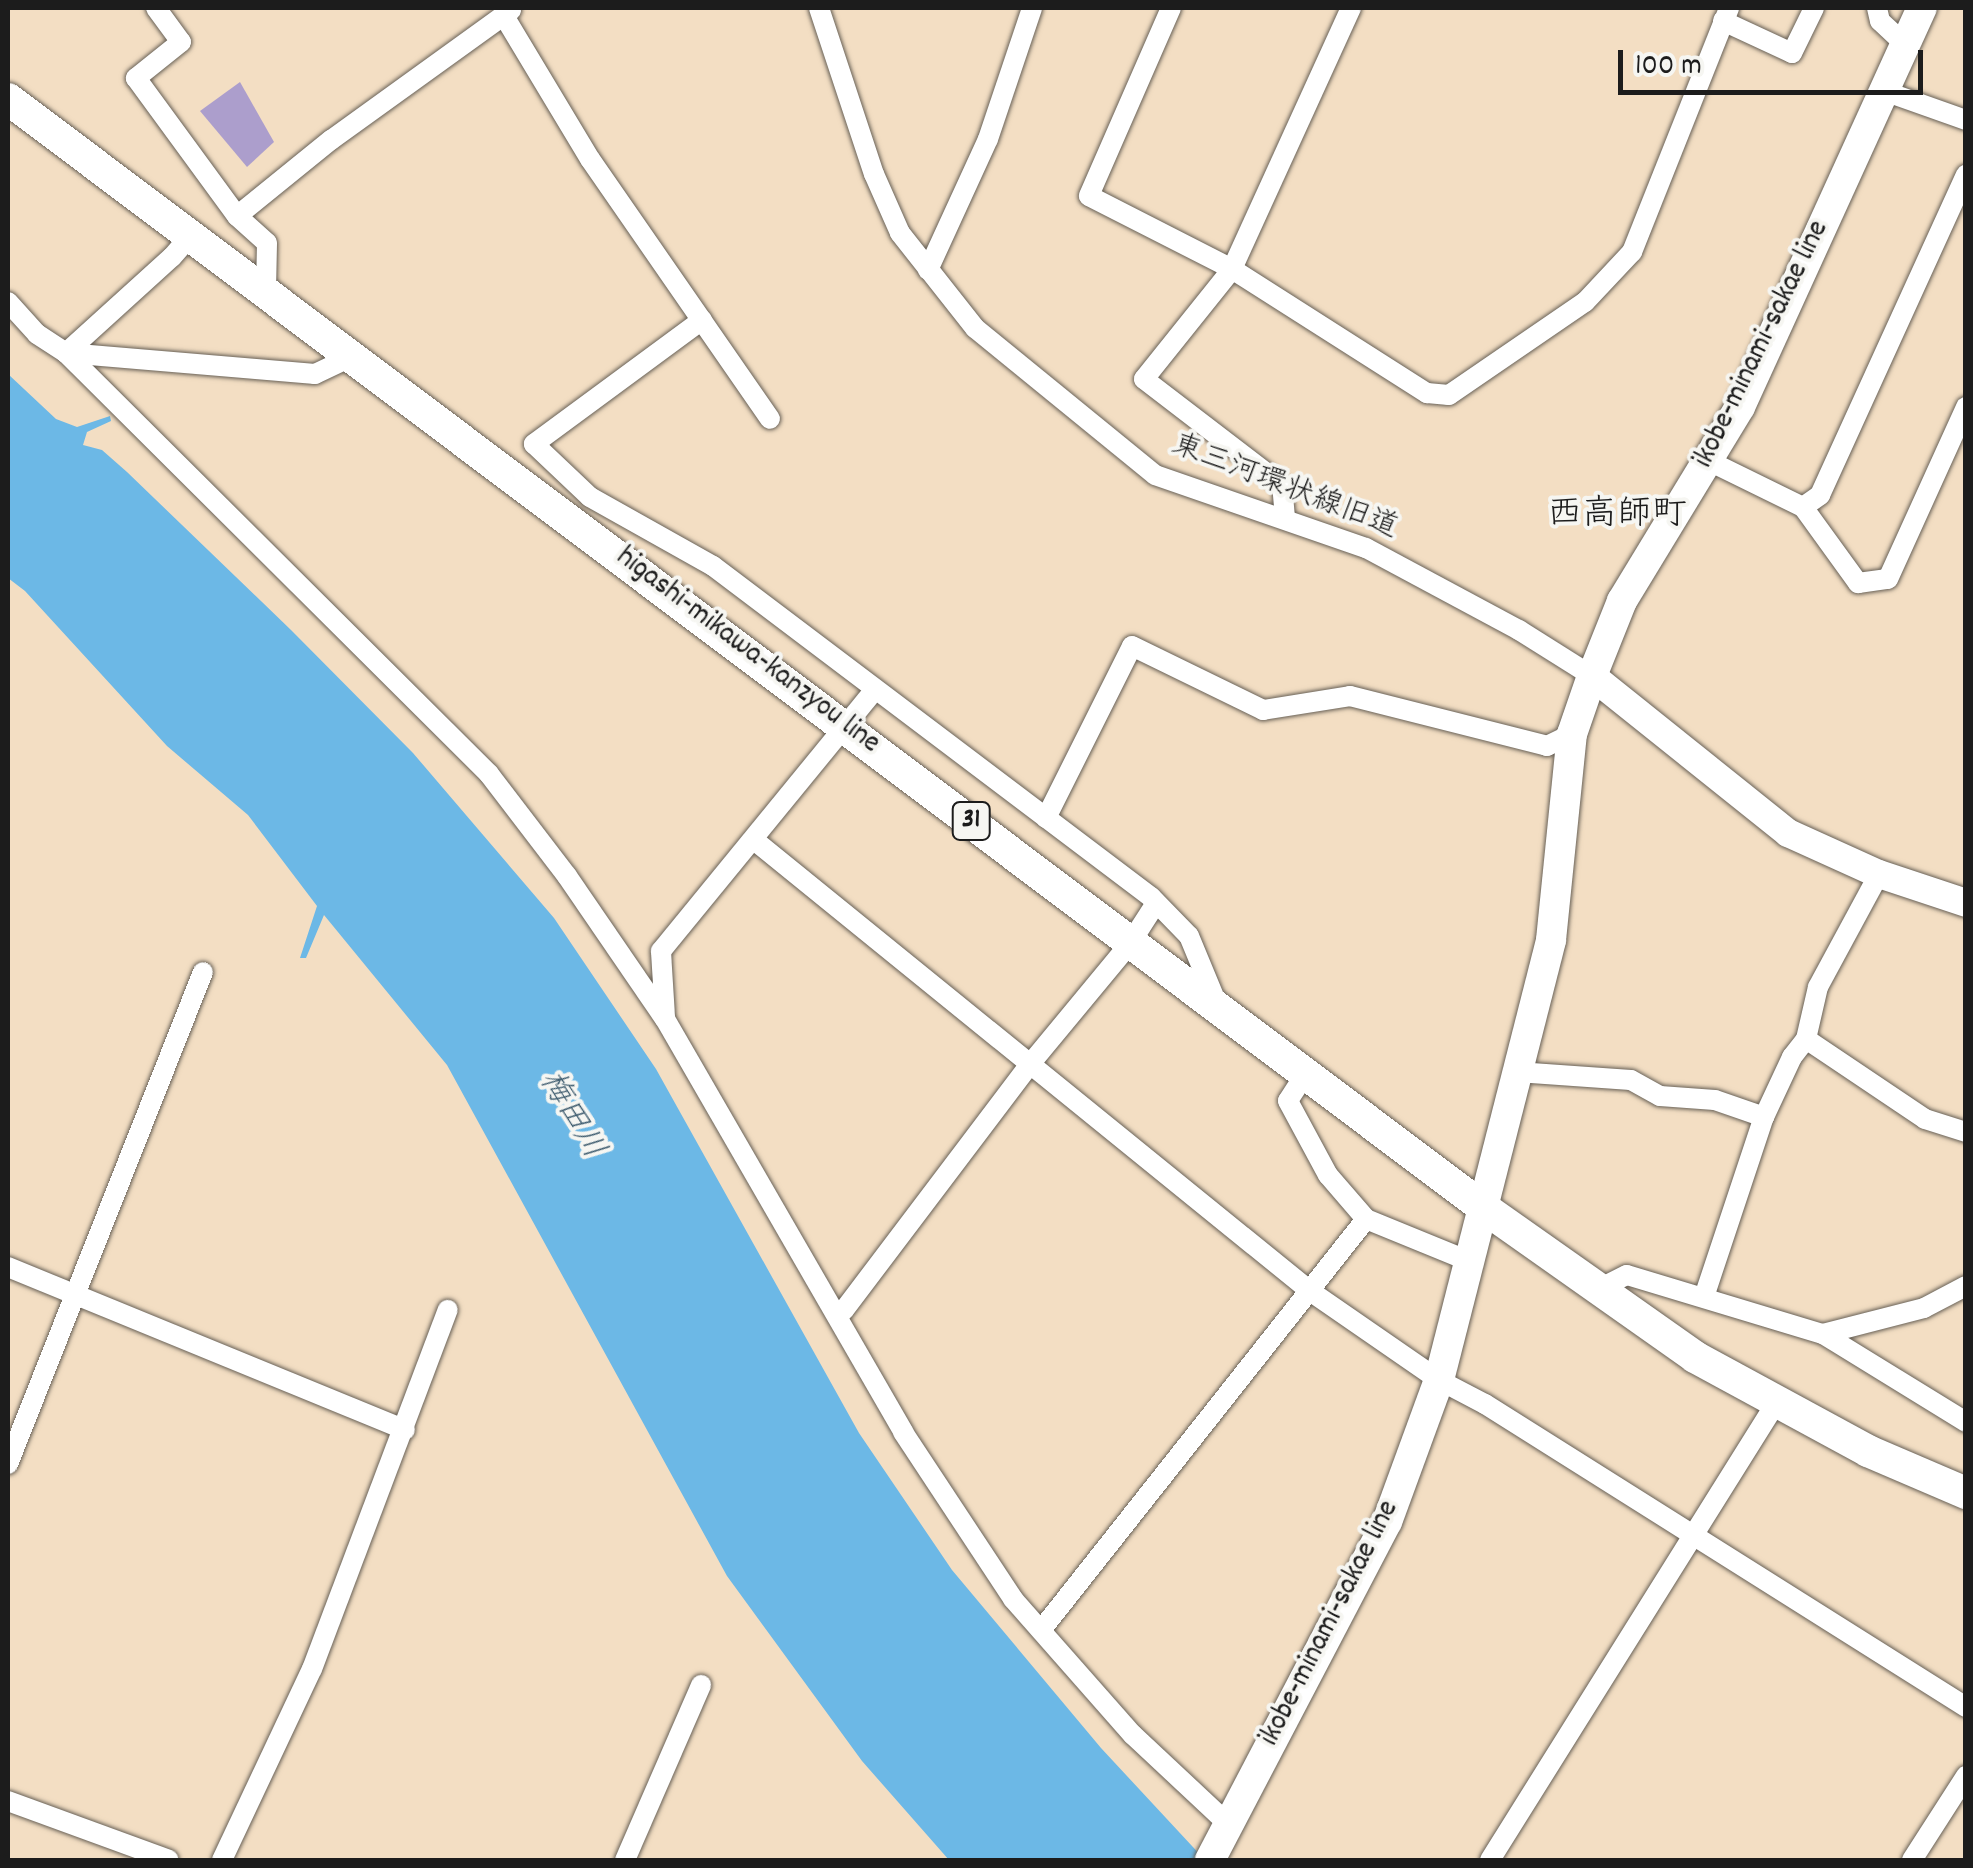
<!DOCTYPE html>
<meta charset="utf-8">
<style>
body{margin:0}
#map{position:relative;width:1973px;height:1868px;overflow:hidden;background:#f3dec3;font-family:Dekko,"Klee One",sans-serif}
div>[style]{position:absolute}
.water>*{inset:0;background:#6cb8e6}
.building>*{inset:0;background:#ac9ecc}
.roads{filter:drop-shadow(0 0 2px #676056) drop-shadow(0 0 2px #676056)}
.minor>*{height:20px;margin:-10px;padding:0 10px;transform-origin:10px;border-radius:10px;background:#fff}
.tertiary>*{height:28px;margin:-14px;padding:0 14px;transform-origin:14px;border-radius:14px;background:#fff}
.secondary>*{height:30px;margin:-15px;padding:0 15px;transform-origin:15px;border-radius:15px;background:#fff}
.primary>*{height:32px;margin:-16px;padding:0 16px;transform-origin:16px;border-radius:16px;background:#fff}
span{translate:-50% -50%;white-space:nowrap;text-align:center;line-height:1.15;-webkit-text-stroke:8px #f6f6f2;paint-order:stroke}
.shield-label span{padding:2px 8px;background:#f6f6f2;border:2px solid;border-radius:8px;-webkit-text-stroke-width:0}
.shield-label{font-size:28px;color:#1c1c1c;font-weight:700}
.street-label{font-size:30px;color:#1c1c1c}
.water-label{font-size:32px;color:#3c5a6d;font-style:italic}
.quarter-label{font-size:35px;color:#1c1c1c}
.frame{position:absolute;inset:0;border:10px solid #1c1c1c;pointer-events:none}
.scale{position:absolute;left:1618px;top:50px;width:305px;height:45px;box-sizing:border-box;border:5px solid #1c1c1c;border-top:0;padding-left:12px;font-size:30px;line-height:35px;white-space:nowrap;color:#1c1c1c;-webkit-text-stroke:8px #f6f6f2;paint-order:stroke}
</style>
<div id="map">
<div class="water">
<div style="clip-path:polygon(8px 374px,56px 419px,77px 427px,110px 416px,111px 421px,87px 432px,83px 445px,102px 450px,127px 472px,291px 630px,413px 753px,554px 918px,656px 1069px,859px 1433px,952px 1570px,1101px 1748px,1205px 1860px,949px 1860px,862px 1761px,727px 1576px,447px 1065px,324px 915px,306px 958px,300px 958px,317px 906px,248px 815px,167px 746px,25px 591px,8px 578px)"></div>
</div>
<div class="building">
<div style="clip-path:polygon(240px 82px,274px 142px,247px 167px,200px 111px)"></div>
</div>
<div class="roads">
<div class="minor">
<div style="left:156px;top:8px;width:42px;rotate:53.7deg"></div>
<div style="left:181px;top:42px;width:58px;rotate:141.3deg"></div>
<div style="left:136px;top:78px;width:171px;rotate:53.8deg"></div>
<div style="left:237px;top:216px;width:40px;rotate:42deg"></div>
<div style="left:267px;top:243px;width:46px;rotate:91.2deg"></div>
<div style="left:819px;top:8px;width:175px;rotate:71.7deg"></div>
<div style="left:874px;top:174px;width:64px;rotate:66.2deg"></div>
<div style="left:900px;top:233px;width:121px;rotate:51.7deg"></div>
<div style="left:975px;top:328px;width:232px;rotate:39.2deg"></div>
<div style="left:1155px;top:475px;width:223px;rotate:19.1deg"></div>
<div style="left:1366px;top:548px;width:174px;rotate:28.2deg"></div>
<div style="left:1519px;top:630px;width:86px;rotate:32.2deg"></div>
<div style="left:1171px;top:8px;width:205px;rotate:113.6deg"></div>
<div style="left:1089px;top:196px;width:161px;rotate:27deg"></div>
<div style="left:1232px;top:269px;width:231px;rotate:32.5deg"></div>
<div style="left:1427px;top:393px;width:22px;rotate:5deg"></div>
<div style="left:1449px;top:395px;width:165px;rotate:-34.4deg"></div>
<div style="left:1585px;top:302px;width:69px;rotate:-46.8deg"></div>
<div style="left:1632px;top:252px;width:263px;rotate:-68.3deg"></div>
<div style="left:1877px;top:8px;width:13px;rotate:77deg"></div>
<div style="left:1880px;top:21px;width:34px;rotate:43deg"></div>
<div style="left:504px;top:16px;width:167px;rotate:59deg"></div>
<div style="left:590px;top:159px;width:316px;rotate:55.3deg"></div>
<div style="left:1723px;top:21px;width:76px;rotate:24.9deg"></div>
<div style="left:1792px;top:53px;width:50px;rotate:-63.9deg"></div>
<div style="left:1884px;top:91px;width:87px;rotate:19.5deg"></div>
<div style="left:237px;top:216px;width:121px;rotate:-39deg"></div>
<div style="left:331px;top:140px;width:222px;rotate:-35.8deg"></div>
<div style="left:928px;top:270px;width:144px;rotate:-65.4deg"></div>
<div style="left:988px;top:139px;width:138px;rotate:-71.4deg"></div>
<div style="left:8px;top:302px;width:43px;rotate:47.8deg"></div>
<div style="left:37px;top:334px;width:35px;rotate:33deg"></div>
<div style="left:66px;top:353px;width:597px;rotate:44.86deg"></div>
<div style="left:489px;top:774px;width:128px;rotate:52.6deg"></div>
<div style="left:567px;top:876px;width:173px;rotate:55.6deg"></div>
<div style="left:665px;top:1019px;width:477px;rotate:60deg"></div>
<div style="left:903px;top:1432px;width:200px;rotate:56.6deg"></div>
<div style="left:1013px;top:1599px;width:181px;rotate:48.6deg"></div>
<div style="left:1133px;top:1735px;width:130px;rotate:43.1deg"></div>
<div style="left:702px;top:320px;width:209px;rotate:143.6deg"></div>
<div style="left:534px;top:444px;width:77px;rotate:43.4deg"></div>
<div style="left:590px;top:497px;width:141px;rotate:29.3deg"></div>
<div style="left:713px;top:566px;width:549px;rotate:37.08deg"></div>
<div style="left:1151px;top:897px;width:54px;rotate:45.7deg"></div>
<div style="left:1189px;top:936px;width:76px;rotate:67.5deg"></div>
<div style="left:66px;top:353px;width:250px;rotate:4.8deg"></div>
<div style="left:315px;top:374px;width:42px;rotate:-25.3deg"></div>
<div style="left:66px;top:353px;width:143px;rotate:-42.2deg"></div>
<div style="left:172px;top:257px;width:30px;rotate:-49deg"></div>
<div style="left:1709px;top:461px;width:105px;rotate:26.1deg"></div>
<div style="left:1803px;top:507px;width:94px;rotate:54.1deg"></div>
<div style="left:1858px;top:583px;width:30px;rotate:-8deg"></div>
<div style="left:1888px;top:579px;width:189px;rotate:-65.6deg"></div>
<div style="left:1803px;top:507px;width:21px;rotate:-35deg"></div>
<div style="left:1820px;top:495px;width:352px;rotate:-65.5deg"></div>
<div style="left:1285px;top:518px;width:33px;rotate:-95deg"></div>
<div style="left:1282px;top:485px;width:174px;rotate:-142.5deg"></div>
<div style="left:1144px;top:379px;width:141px;rotate:-51.3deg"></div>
<div style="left:1232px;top:269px;width:287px;rotate:-65.5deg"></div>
<div style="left:1046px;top:818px;width:192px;rotate:-63.4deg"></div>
<div style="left:1132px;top:646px;width:146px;rotate:26deg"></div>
<div style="left:1263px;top:710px;width:88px;rotate:-9.1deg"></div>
<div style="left:1350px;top:696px;width:203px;rotate:14.2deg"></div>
<div style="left:1547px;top:746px;width:28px;rotate:-26deg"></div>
<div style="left:754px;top:840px;width:716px;rotate:39.05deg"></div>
<div style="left:1310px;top:1291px;width:157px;rotate:34.6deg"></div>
<div style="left:1439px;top:1380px;width:52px;rotate:27.6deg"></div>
<div style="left:1485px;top:1404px;width:568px;rotate:32.21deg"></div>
<div style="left:665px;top:1017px;width:66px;rotate:-93.5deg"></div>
<div style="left:661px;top:951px;width:338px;rotate:-50.7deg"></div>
<div style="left:1806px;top:1039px;width:143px;rotate:33.9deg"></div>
<div style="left:1925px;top:1119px;width:43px;rotate:17.6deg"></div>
<div style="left:1517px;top:1072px;width:114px;rotate:4deg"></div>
<div style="left:1631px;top:1080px;width:33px;rotate:29deg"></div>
<div style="left:1660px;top:1096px;width:55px;rotate:4.2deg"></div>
<div style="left:1715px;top:1100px;width:52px;rotate:19.1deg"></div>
<div style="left:1306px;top:1073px;width:33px;rotate:123deg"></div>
<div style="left:1288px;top:1101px;width:84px;rotate:61.6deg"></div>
<div style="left:1328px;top:1175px;width:58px;rotate:49.2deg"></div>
<div style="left:1366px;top:1219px;width:111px;rotate:22.2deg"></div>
<div style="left:8px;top:1267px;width:429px;rotate:22.3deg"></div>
<div style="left:1599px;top:1289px;width:31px;rotate:-27deg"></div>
<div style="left:1627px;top:1275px;width:205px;rotate:16.8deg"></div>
<div style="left:1823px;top:1334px;width:168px;rotate:31.6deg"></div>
<div style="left:1704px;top:1297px;width:190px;rotate:-71.6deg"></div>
<div style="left:1764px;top:1117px;width:66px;rotate:-65deg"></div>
<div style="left:1792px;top:1057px;width:23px;rotate:-52deg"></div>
<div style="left:1806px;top:1039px;width:53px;rotate:-77deg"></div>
<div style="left:1818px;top:987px;width:128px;rotate:-61.6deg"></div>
<div style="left:836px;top:1312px;width:8px;rotate:-14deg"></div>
<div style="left:844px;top:1310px;width:310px;rotate:-52.9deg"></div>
<div style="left:1031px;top:1063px;width:157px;rotate:-50.4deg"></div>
<div style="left:1131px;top:942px;width:46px;rotate:-57.3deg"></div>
<div style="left:1823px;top:1334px;width:104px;rotate:-14.4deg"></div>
<div style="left:1924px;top:1308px;width:47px;rotate:-27.6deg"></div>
<div style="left:8px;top:1464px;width:529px;rotate:-68.38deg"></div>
<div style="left:1042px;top:1629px;width:523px;rotate:-51.68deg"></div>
<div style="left:8px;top:1801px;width:171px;rotate:20.1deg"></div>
<div style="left:222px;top:1860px;width:211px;rotate:-64.8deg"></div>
<div style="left:312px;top:1669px;width:384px;rotate:-69.3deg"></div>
<div style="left:625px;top:1860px;width:191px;rotate:-66.5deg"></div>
<div style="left:1490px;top:1860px;width:539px;rotate:-57.96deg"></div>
<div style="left:1912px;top:1860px;width:100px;rotate:-57.3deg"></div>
</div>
<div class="tertiary">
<div style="left:1592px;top:676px;width:251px;rotate:38.7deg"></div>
<div style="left:1788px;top:833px;width:100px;rotate:24.3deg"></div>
<div style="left:1879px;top:874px;width:92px;rotate:18.4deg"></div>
</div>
<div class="secondary">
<div style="left:1210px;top:1860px;width:382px;rotate:-62.4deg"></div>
<div style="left:1387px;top:1522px;width:151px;rotate:-69.9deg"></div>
<div style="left:1439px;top:1380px;width:454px;rotate:-75.7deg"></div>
<div style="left:1551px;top:940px;width:207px;rotate:-84.2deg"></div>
<div style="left:1572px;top:734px;width:61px;rotate:-71deg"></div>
<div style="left:1592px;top:676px;width:81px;rotate:-68.2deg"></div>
<div style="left:1622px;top:601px;width:227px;rotate:-58.7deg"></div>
<div style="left:1740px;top:407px;width:439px;rotate:-65.5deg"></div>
</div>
<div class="primary">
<div style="left:8px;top:99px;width:1846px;rotate:36.92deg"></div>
<div style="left:1484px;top:1208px;width:258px;rotate:35.2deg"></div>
<div style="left:1695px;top:1357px;width:197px;rotate:28.5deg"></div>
<div style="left:1868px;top:1451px;width:107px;rotate:23.2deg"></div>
</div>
</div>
<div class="shield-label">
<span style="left:971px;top:821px">31</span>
</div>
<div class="street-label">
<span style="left:1763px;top:345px;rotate:-64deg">ikobe-minami-sakae line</span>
<span style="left:1284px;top:489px;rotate:21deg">東三河環状線旧道</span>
<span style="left:747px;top:652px;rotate:37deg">higashi-mikawa-kanzyou line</span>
<span style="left:1331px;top:1624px;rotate:-63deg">ikobe-minami-sakae line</span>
</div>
<div class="water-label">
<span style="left:570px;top:1116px;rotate:59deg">梅田川</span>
</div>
<div class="quarter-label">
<span style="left:1617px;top:516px">西高師町</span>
</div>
<div class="frame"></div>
<div class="scale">100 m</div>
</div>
